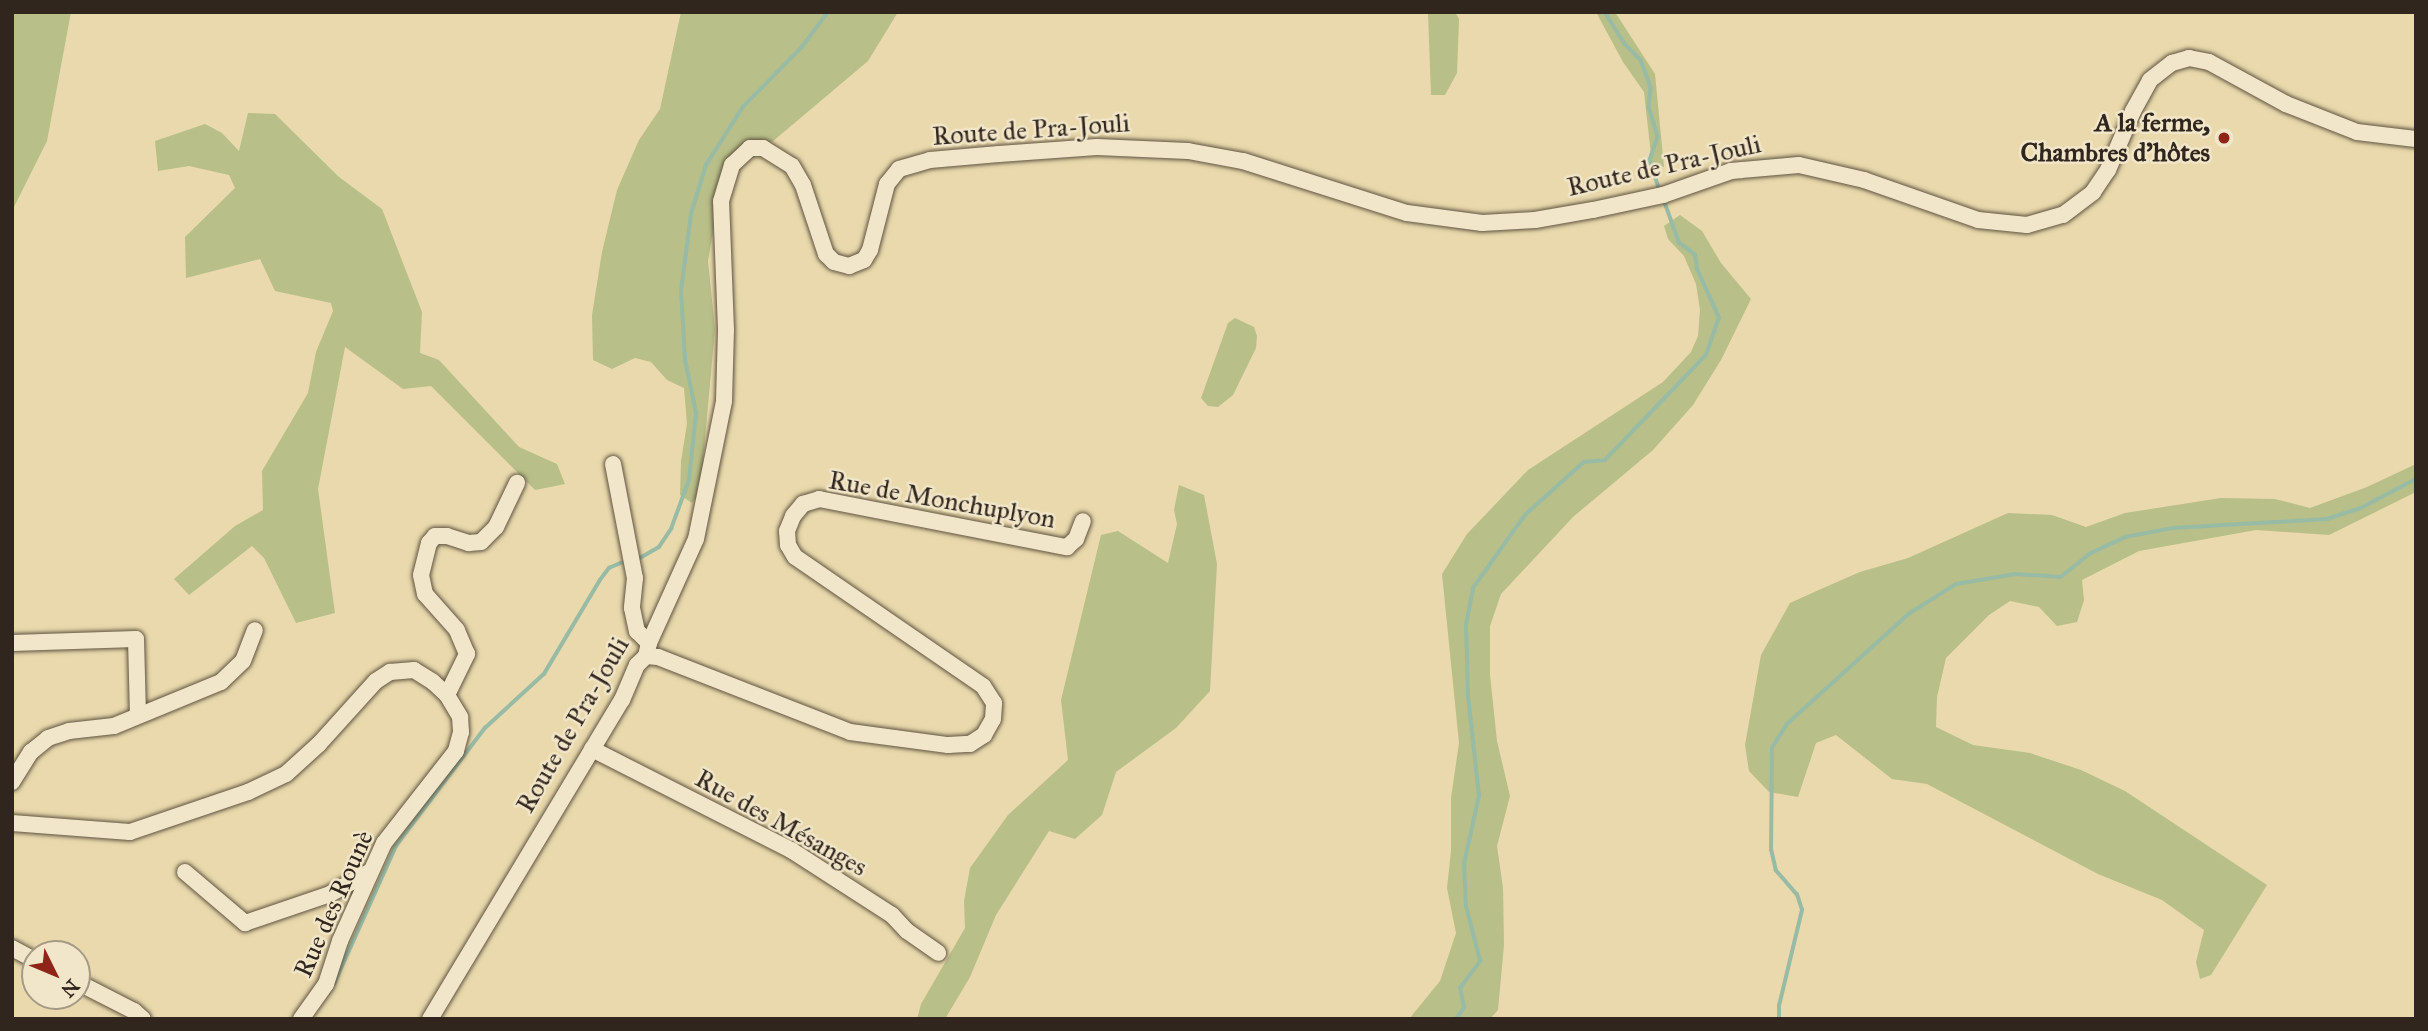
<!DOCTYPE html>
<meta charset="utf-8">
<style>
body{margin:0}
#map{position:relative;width:2428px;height:1031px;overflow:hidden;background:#e9d9ac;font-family:"IM FELL Great Primer",serif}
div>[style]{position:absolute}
.green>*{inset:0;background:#b8bf88}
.stream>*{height:3.5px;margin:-1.75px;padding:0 1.75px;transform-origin:1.75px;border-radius:1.75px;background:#98bba5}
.roads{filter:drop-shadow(0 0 2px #5f5341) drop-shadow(0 0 2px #5f5341)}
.minor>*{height:16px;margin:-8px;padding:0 8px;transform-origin:8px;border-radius:8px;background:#f1e6c9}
.dots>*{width:19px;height:19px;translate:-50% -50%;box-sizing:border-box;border:4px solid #f1e6c9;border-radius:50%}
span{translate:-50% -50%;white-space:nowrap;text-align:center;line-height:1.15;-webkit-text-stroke:5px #f1e6c9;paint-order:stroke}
.poi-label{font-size:26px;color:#31261d;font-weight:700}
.right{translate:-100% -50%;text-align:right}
.street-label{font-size:26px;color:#31261d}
.frame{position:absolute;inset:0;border:14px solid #31261d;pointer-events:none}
.north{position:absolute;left:21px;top:940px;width:70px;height:70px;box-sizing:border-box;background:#f1e6c9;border:2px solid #a49984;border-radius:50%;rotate:133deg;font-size:19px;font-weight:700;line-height:28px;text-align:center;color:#31261d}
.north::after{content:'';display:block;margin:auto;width:24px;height:32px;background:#8f2418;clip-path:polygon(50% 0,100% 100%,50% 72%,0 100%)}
</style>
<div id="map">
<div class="green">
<div style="clip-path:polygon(12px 12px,71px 12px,47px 141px,12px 211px)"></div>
<div style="clip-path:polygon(681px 12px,898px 12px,868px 61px,772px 142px,746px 142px,723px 173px,708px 261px,715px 329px,703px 460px,708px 483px,692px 503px,680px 495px,681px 461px,687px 424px,684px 388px,667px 380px,651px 362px,635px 358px,612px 369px,593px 360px,592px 315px,602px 252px,617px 190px,639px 140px,660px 109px)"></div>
<div style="clip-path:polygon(1428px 12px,1455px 12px,1459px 19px,1457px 73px,1445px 95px,1431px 95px)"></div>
<div style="clip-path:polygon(1596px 12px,1615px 12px,1655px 74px,1664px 167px,1652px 164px,1644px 92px,1623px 62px)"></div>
<div style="clip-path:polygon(248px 113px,275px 114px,339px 177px,382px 209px,422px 312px,420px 353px,439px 360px,519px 447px,557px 464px,565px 484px,535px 490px,431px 386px,403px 389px,345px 347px,318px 489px,335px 613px,296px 623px,264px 558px,252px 546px,189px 595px,174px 579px,235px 526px,263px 510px,262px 471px,308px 393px,316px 352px,333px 311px,331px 303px,275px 291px,260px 259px,186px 278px,185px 237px,235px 188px,229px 175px,189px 166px,158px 171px,155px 141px,205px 124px,222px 133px,239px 151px)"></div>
<div style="clip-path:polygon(1680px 215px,1702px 231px,1721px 263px,1751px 299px,1721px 360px,1693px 405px,1653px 450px,1573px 517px,1501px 594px,1490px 626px,1490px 675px,1497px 741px,1510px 796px,1497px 846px,1503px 888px,1504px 945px,1498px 1010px,1490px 1019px,1409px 1019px,1440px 981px,1456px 933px,1447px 888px,1451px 851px,1451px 798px,1459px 743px,1442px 574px,1467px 534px,1528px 470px,1663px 382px,1691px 352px,1698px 336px,1700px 310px,1696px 284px,1684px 256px,1668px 239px,1664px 226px)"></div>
<div style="clip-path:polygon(1235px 318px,1254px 327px,1257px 336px,1256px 348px,1233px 395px,1218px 407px,1208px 406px,1201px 398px,1228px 323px)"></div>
<div style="clip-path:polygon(2416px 464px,2416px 492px,2329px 535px,2256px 530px,2139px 551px,2082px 580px,2084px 600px,2077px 622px,2057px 626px,2039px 607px,2010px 601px,1989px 615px,1946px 658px,1937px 697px,1936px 727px,1973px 745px,2030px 753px,2081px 770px,2125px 791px,2267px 885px,2211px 975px,2200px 979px,2196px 962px,2204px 930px,2162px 900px,2098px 874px,1927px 784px,1892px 779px,1836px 735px,1816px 743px,1798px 797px,1769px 792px,1749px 771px,1745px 745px,1761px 655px,1790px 603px,1821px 589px,1860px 572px,1908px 558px,2008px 513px,2052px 515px,2086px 527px,2125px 513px,2221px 498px,2275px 499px,2310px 508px,2367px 487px)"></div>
<div style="clip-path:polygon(1179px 485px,1204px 495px,1217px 564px,1210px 691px,1176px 728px,1116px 772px,1102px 815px,1075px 839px,1049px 831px,996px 915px,970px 977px,945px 1019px,917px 1019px,921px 1004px,965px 928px,964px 901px,970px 868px,1008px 815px,1068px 760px,1061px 700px,1101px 535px,1118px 531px,1168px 563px,1177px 524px,1174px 510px)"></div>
</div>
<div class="stream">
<div style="left:1605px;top:12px;width:38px;rotate:58deg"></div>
<div style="left:1625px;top:44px;width:23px;rotate:45deg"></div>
<div style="left:1641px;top:60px;width:30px;rotate:70deg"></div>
<div style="left:1651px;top:88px;width:19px;rotate:96deg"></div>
<div style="left:1649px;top:107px;width:31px;rotate:73deg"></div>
<div style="left:1658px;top:137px;width:24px;rotate:109deg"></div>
<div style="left:1650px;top:160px;width:33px;rotate:72deg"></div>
<div style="left:640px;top:558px;width:22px;rotate:-30deg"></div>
<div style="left:659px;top:547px;width:22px;rotate:-56deg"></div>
<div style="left:671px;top:529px;width:52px;rotate:-69.8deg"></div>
<div style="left:689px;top:480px;width:67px;rotate:-84deg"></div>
<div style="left:696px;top:413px;width:54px;rotate:-101.7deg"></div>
<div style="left:685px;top:360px;width:69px;rotate:-93.3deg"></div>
<div style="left:681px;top:291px;width:78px;rotate:-82.6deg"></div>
<div style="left:691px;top:214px;width:51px;rotate:-73deg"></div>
<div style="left:706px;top:165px;width:69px;rotate:-57.5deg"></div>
<div style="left:743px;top:107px;width:84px;rotate:-45.5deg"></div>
<div style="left:802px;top:47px;width:44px;rotate:-53.4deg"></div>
<div style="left:334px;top:984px;width:151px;rotate:-65.8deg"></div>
<div style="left:396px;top:846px;width:148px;rotate:-53deg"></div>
<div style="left:485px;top:728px;width:80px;rotate:-42.5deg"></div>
<div style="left:544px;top:674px;width:109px;rotate:-59.2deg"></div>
<div style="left:600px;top:580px;width:15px;rotate:-53deg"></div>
<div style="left:609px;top:568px;width:13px;rotate:-23deg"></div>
<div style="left:1456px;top:1019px;width:14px;rotate:-54deg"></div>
<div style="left:1464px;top:1008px;width:20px;rotate:-101deg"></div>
<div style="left:1460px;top:988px;width:34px;rotate:-53deg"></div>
<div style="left:1480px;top:961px;width:57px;rotate:-104.3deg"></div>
<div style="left:1466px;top:906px;width:42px;rotate:-92.7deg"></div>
<div style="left:1464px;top:864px;width:70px;rotate:-77.6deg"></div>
<div style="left:1479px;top:796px;width:100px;rotate:-96.3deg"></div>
<div style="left:1468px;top:697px;width:72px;rotate:-91.6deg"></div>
<div style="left:1466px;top:625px;width:38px;rotate:-79deg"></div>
<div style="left:1473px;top:588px;width:90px;rotate:-54.5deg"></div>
<div style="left:1525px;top:515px;width:79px;rotate:-41.9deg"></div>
<div style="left:1584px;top:462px;width:21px;rotate:-5deg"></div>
<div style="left:1605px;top:460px;width:146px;rotate:-46.1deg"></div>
<div style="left:1706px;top:355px;width:39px;rotate:-71deg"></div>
<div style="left:1719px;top:318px;width:54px;rotate:-114.2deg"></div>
<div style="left:1697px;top:269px;width:14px;rotate:-98deg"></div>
<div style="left:1695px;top:255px;width:20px;rotate:-143deg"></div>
<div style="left:1679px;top:243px;width:41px;rotate:-109.7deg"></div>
<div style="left:1779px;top:1019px;width:13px;rotate:-90deg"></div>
<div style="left:1779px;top:1006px;width:99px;rotate:-76.5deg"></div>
<div style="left:1802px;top:910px;width:16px;rotate:-108deg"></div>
<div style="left:1797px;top:895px;width:32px;rotate:-131deg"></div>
<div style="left:1776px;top:871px;width:22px;rotate:-103deg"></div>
<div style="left:1771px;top:850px;width:102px;rotate:-89.4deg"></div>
<div style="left:1772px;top:748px;width:28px;rotate:-58deg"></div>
<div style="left:1787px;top:724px;width:166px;rotate:-42.1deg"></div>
<div style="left:1910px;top:613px;width:54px;rotate:-32.2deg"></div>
<div style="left:1956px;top:584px;width:60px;rotate:-9.6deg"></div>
<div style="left:2015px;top:574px;width:46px;rotate:3.7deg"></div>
<div style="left:2061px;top:577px;width:36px;rotate:-39deg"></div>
<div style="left:2089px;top:554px;width:40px;rotate:-25deg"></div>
<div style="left:2125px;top:537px;width:49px;rotate:-10.6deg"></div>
<div style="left:2173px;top:528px;width:154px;rotate:-3.3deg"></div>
<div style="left:2327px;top:519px;width:36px;rotate:-18deg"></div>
<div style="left:2361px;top:508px;width:62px;rotate:-27.8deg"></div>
</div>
<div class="roads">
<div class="minor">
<div style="left:613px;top:464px;width:116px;rotate:79.1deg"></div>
<div style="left:635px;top:578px;width:30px;rotate:96deg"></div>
<div style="left:632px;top:608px;width:24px;rotate:78deg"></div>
<div style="left:637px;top:631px;width:17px;rotate:45deg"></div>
<div style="left:12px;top:643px;width:124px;rotate:-1.8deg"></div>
<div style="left:136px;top:639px;width:75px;rotate:88.5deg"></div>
<div style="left:646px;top:656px;width:12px;rotate:5deg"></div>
<div style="left:658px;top:657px;width:206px;rotate:21.3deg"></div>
<div style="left:850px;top:732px;width:99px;rotate:7.6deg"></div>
<div style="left:948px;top:745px;width:22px;rotate:-3deg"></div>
<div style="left:970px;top:744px;width:17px;rotate:-33deg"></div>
<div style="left:984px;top:735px;width:18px;rotate:-61deg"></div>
<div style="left:993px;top:719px;width:16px;rotate:-86deg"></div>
<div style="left:994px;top:703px;width:20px;rotate:-123deg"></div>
<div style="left:983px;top:686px;width:228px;rotate:-145.5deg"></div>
<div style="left:795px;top:557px;width:14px;rotate:-120deg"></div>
<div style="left:788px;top:545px;width:14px;rotate:-94deg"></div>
<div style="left:787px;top:531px;width:16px;rotate:-68deg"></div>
<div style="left:793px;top:516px;width:16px;rotate:-50deg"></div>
<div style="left:803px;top:504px;width:17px;rotate:-17deg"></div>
<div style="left:819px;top:499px;width:253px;rotate:11deg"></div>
<div style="left:1067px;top:547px;width:12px;rotate:-42deg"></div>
<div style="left:1076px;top:539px;width:19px;rotate:-69deg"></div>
<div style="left:447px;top:695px;width:46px;rotate:-64deg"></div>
<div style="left:467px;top:654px;width:26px;rotate:-113deg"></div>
<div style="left:457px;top:630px;width:48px;rotate:-131.6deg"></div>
<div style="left:425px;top:594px;width:19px;rotate:-102deg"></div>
<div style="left:421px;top:575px;width:33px;rotate:-76deg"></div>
<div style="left:429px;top:543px;width:9px;rotate:-49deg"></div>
<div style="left:435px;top:536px;width:12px"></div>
<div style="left:447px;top:536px;width:23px;rotate:18deg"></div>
<div style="left:469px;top:543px;width:12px;rotate:-5deg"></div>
<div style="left:481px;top:542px;width:21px;rotate:-45deg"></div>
<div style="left:496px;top:527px;width:49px;rotate:-64.5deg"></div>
<div style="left:592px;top:749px;width:223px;rotate:26.9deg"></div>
<div style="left:791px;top:850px;width:120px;rotate:32.8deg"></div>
<div style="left:892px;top:915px;width:22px;rotate:47deg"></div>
<div style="left:907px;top:931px;width:38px;rotate:35deg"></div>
<div style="left:12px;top:782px;width:36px;rotate:-58deg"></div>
<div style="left:31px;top:752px;width:22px;rotate:-39deg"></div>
<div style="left:48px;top:738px;width:22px;rotate:-18deg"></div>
<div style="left:69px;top:731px;width:45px;rotate:-6.3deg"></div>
<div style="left:114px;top:726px;width:116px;rotate:-22.4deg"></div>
<div style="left:221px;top:682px;width:30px;rotate:-44deg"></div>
<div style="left:243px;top:661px;width:33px;rotate:-69deg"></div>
<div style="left:12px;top:823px;width:118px;rotate:4.4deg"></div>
<div style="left:130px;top:832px;width:125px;rotate:-18.7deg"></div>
<div style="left:248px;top:792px;width:42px;rotate:-25.3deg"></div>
<div style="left:286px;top:774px;width:45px;rotate:-42.3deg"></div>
<div style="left:319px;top:744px;width:85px;rotate:-47.9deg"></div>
<div style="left:376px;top:681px;width:17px;rotate:-33deg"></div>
<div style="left:390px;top:672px;width:24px;rotate:-5deg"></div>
<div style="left:414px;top:670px;width:22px;rotate:32deg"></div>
<div style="left:433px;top:682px;width:19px;rotate:43deg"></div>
<div style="left:447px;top:695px;width:26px;rotate:59deg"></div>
<div style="left:460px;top:717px;width:15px;rotate:86deg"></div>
<div style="left:461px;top:732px;width:20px;rotate:105deg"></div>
<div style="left:456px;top:751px;width:117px;rotate:128deg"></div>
<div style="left:384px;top:843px;width:107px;rotate:114.2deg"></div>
<div style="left:340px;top:941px;width:45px;rotate:108deg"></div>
<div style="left:326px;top:984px;width:43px;rotate:125.5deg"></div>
<div style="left:185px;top:872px;width:79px;rotate:40.4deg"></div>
<div style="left:245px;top:923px;width:90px;rotate:-18.8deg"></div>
<div style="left:330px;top:894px;width:47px;rotate:-29.3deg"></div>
<div style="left:12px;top:948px;width:26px;rotate:28deg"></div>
<div style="left:77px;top:982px;width:64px;rotate:27deg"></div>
<div style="left:134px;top:1011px;width:12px;rotate:42deg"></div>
<div style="left:430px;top:1019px;width:372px;rotate:-59deg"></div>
<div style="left:622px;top:700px;width:38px;rotate:-67deg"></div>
<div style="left:637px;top:665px;width:13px;rotate:-45deg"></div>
<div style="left:646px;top:656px;width:13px;rotate:-77deg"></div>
<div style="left:649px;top:643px;width:114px;rotate:-65.7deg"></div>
<div style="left:696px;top:539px;width:141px;rotate:-78.5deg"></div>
<div style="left:724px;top:401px;width:71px;rotate:-88.4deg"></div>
<div style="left:726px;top:330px;width:129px;rotate:-92.2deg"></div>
<div style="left:721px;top:201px;width:38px;rotate:-73deg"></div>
<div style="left:732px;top:165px;width:25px;rotate:-43deg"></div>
<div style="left:750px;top:148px;width:13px"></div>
<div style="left:763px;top:148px;width:34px;rotate:32deg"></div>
<div style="left:792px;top:166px;width:22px;rotate:60deg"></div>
<div style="left:803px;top:185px;width:73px;rotate:71.6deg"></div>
<div style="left:826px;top:254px;width:11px;rotate:45deg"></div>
<div style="left:834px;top:262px;width:16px;rotate:15deg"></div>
<div style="left:849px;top:266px;width:16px;rotate:-22deg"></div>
<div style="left:864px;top:260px;width:12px;rotate:-59deg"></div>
<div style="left:870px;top:250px;width:68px;rotate:-75.6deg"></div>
<div style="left:887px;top:184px;width:19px;rotate:-51deg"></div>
<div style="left:899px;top:169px;width:32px;rotate:-16deg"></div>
<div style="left:930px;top:160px;width:69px;rotate:-5deg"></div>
<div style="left:999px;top:154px;width:98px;rotate:-4.1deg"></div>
<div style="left:1097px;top:147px;width:91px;rotate:2.5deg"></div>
<div style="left:1188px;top:151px;width:56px;rotate:10.3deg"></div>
<div style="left:1243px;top:161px;width:172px;rotate:17.6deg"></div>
<div style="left:1407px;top:213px;width:76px;rotate:7.6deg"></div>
<div style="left:1482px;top:223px;width:53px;rotate:-3.2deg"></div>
<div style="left:1535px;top:220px;width:59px;rotate:-9.8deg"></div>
<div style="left:1593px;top:210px;width:72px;rotate:-12.1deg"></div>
<div style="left:1663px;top:195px;width:72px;rotate:-19.4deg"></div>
<div style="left:1731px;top:171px;width:68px;rotate:-5deg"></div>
<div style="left:1799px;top:165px;width:67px;rotate:13deg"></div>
<div style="left:1864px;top:180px;width:121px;rotate:19.3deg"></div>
<div style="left:1978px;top:220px;width:49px;rotate:5.8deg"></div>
<div style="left:2027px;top:225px;width:37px;rotate:-16deg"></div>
<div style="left:2063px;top:215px;width:38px;rotate:-37deg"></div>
<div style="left:2093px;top:192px;width:27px;rotate:-56deg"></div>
<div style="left:2108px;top:170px;width:64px;rotate:-67deg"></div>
<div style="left:2133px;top:111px;width:35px;rotate:-61deg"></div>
<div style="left:2150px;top:80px;width:28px;rotate:-38deg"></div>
<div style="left:2172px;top:63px;width:18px;rotate:-16deg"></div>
<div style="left:2189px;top:58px;width:20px;rotate:11deg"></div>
<div style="left:2209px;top:62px;width:88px;rotate:28.6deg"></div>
<div style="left:2286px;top:104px;width:76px;rotate:21.5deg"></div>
<div style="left:2357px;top:132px;width:59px;rotate:6.8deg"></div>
</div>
</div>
<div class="dots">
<div style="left:2224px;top:138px;background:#8f2418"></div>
</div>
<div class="poi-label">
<span class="right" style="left:2210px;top:138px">A la ferme,<br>Chambres d'hôtes</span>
</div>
<div class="street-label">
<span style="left:1031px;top:130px;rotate:-4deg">Route de Pra-Jouli</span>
<span style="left:1664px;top:166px;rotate:-13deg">Route de Pra-Jouli</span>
<span style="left:942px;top:500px;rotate:10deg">Rue de Monchuplyon</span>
<span style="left:573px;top:725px;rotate:-60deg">Route de Pra-Jouli</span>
<span style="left:781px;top:823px;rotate:29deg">Rue des Mésanges</span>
<span style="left:334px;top:904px;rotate:-66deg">Rue des Rounè</span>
</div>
<div class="frame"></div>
<div class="north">N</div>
</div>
